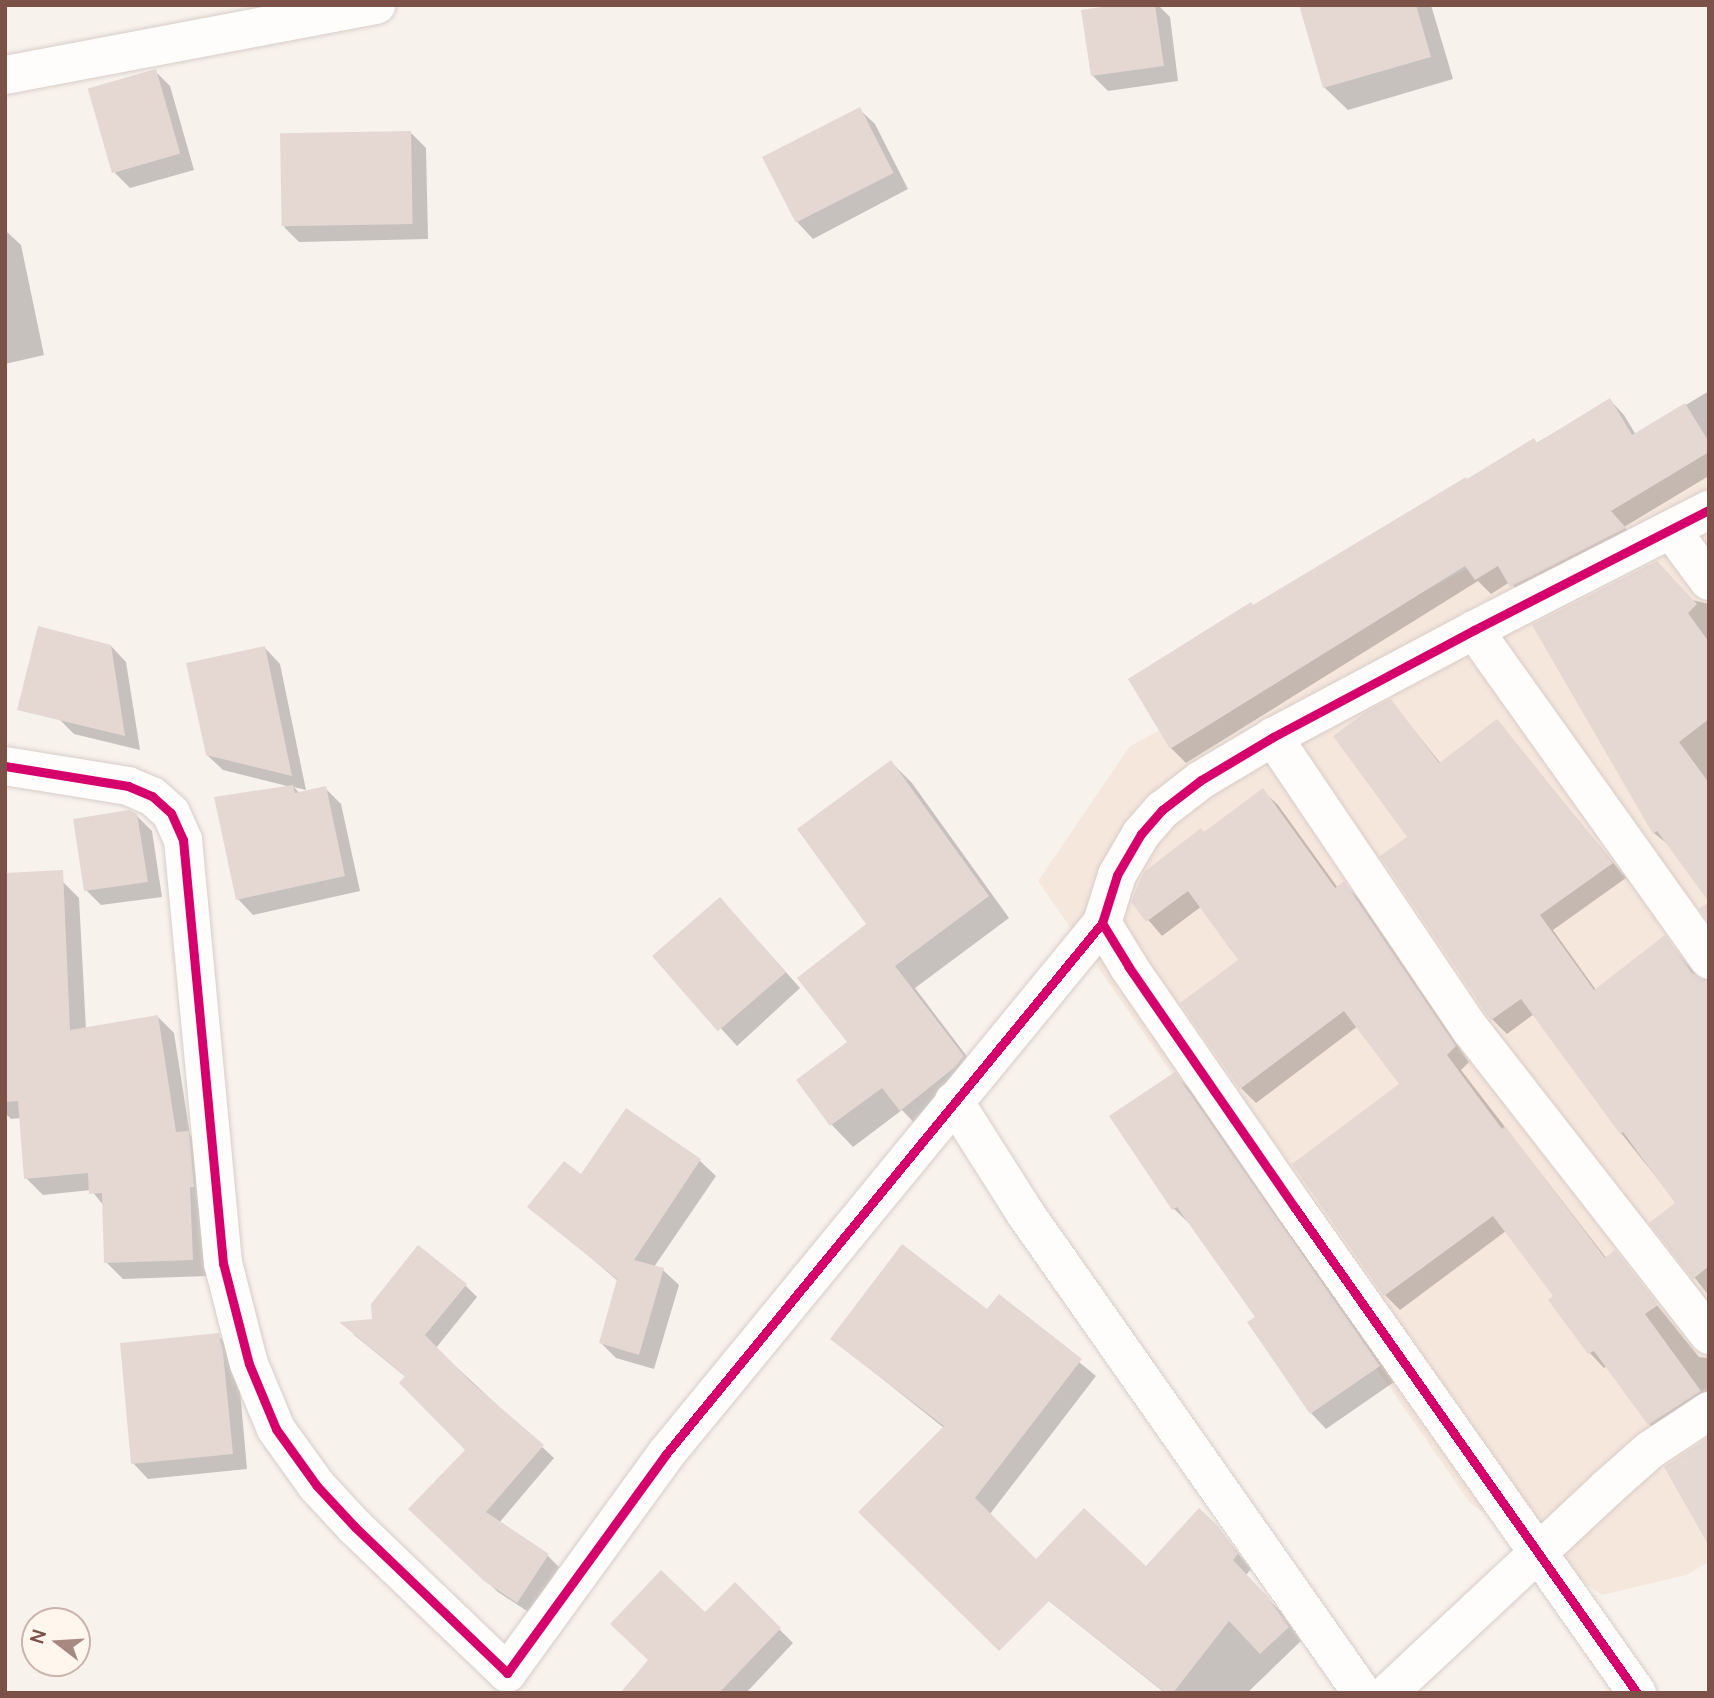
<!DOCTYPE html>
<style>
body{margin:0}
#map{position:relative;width:1714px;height:1698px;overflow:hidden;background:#f8f2ec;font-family:Manrope,sans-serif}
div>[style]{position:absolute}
.residential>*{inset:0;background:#f6e7dd}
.shadow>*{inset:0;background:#0003}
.building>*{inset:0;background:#e5d8d3;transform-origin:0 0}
.roads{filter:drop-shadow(0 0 2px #d7cdc8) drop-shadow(0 0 2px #d7cdc8)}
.minor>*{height:38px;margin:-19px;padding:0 19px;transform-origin:19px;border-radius:19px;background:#fefdfc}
.cycleway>*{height:9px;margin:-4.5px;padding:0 4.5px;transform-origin:4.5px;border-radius:4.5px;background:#d6006c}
span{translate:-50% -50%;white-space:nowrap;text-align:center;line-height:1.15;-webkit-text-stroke:7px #fff6ee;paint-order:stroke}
.frame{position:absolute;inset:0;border:7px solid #7b5148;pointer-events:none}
.north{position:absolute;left:21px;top:1607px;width:70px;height:70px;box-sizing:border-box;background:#fff6ee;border:2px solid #cab4ac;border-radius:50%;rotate:287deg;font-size:19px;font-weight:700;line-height:28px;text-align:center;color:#7b5148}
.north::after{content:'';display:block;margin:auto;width:24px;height:32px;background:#a78981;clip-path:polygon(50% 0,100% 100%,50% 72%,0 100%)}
</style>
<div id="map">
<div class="residential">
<div style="clip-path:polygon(1709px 441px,1709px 1562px,1686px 1575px,1602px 1595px,1470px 1503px,1038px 881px,1130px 746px)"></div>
</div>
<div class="shadow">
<div style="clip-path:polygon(1128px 5px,1158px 5px,1170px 17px,1178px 81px,1108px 91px,1092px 75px)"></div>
<div style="clip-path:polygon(1301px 5px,1431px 5px,1453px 79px,1348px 110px,1325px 88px)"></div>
<div style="clip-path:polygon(155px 71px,170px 86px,194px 170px,130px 188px,115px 173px)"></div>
<div style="clip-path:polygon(859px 109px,875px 124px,908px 189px,813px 239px,798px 223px,765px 159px)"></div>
<div style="clip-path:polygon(411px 133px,426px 148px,428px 239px,299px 242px,284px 227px)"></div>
<div style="clip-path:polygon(5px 230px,21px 245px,44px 355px,5px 364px)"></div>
<div style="clip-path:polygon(1709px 391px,1709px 480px,1707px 477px,1624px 527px,1639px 543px,1526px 600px,1510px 582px,1491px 594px,1478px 581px,1186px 763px,1171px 748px,1130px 680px,1610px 400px,1624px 415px,1636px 435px)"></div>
<div style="clip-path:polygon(1692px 600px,1709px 604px,1709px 899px,1670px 846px,1654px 833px,1535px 626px)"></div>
<div style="clip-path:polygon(111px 646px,126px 662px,140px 750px,74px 734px,59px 719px)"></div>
<div style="clip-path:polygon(265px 648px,280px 664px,306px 790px,294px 787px,300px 794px,325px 788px,341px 804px,360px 891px,253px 915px,238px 899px,291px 787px,223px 770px,207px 755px)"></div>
<div style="clip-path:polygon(1391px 701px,1441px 764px,1497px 722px,1626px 878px,1553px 930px,1596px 990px,1665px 938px,1702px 982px,1709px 983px,1709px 1296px,1652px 1223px,1677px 1203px,1621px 1133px,1534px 1014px,1507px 1034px,1492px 1019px,1382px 856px,1410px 837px)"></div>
<div style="clip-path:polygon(891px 762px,912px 783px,1009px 918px,915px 988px,984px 1079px,922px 1131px,902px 1110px,853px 1147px,832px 1125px,798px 1080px,849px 1043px)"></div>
<div style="clip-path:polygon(1263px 791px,1278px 805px,1338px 888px,1344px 884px,1358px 898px,1469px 1062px,1461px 1070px,1607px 1259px,1615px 1253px,1699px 1357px,1709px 1358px,1709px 1409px,1664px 1439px,1649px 1424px,1607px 1366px,1604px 1368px,1590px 1353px,1550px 1301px,1556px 1297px,1506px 1231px,1400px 1310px,1385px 1295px,1294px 1165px,1401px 1085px,1358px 1026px,1256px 1103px,1241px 1088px,1241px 960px,1202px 906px,1162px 936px,1133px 902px,1205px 834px)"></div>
<div style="clip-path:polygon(136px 815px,152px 831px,162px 897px,101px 905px,86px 890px)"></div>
<div style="clip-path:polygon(5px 875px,62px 881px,79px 898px,86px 1029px,158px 1017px,174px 1033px,190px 1135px,205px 1150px,208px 1276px,123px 1279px,106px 1262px,104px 1206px,91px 1190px,43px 1195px,26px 1178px,21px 1118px,11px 1119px,5px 1113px)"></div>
<div style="clip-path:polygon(735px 915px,800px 988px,737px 1046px,656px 957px)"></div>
<div style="clip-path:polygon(1174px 1074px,1190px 1089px,1394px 1382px,1326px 1429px,1311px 1413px,1249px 1323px,1257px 1317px,1190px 1224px,1174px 1209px,1112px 1116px)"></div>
<div style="clip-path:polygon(626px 1110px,700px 1161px,716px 1176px,654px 1267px,663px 1270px,679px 1285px,654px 1369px,616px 1358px,601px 1343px,618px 1281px,530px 1206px,581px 1177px)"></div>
<div style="clip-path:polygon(465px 1285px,477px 1297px,436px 1348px,554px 1458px,499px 1523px,547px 1555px,559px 1567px,530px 1613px,498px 1592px,422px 1521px,468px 1450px,407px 1378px,353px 1334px,374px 1320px)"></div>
<div style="clip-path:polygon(999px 1296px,1096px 1376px,970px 1540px,944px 1428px,832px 1339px,987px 1312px)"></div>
<div style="clip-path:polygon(218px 1335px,233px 1351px,238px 1368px,247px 1469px,148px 1479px,133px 1463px)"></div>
<div style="clip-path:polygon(1216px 1526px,1251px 1569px,1246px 1575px,1280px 1611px,1301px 1641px,1247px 1693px,1165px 1693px,1035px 1590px,1146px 1569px)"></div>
<div style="clip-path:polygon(735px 1585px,793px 1643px,746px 1693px,622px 1693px)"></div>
</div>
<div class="building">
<div style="clip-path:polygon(1115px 5px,1155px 5px,1164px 66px,1091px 76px,1081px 10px)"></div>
<div style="clip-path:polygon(1299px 5px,1416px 5px,1431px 57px,1323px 88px)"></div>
<div style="left:156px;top:69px;width:88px;height:71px;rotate:74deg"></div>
<div style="left:860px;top:107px;width:74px;height:110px;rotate:63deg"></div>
<div style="left:411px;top:131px;width:93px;height:131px;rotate:89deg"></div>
<div style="clip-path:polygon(1610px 398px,1632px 435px,1685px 403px,1709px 442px,1709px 452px,1611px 511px,1626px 528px,1510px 587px,1498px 566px,1475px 580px,1465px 566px,1170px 749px,1128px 679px,1251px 602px,1253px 605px,1466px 477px,1467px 479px,1534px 438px,1537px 443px)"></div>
<div style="clip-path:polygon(1657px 561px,1697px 604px,1688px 613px,1709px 642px,1709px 719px,1679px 742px,1709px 783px,1709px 922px,1699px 909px,1709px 902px,1657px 831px,1653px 834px,1532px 625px)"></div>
<div style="clip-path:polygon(38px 626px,111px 645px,125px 736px,17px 710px)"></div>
<div style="clip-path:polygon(265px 646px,292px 776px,206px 755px,186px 663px)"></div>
<div style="clip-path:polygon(1391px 699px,1439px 763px,1497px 719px,1613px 863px,1540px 915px,1594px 990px,1665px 935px,1692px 973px,1709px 981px,1709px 1266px,1693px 1279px,1649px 1223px,1675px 1203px,1623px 1132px,1620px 1134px,1521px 999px,1491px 1020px,1380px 856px,1407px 837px,1333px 736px,1366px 712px)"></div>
<div style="clip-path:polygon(891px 760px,989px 896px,895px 966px,964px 1056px,955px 1067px,900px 1111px,882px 1088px,830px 1126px,796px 1080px,847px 1042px,797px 978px,866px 924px,797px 829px)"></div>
<div style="clip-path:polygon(293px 785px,295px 793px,326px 786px,345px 876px,236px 900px,214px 797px)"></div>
<div style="clip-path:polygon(1263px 788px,1335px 888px,1344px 881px,1456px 1046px,1447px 1055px,1502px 1129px,1505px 1126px,1605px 1258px,1615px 1250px,1658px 1305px,1645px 1314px,1701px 1391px,1648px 1425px,1594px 1351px,1588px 1354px,1548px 1300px,1553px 1296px,1493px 1216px,1384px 1296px,1292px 1164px,1399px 1084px,1344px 1011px,1240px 1089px,1180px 1003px,1238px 960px,1188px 891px,1146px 922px,1131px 902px,1144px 872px,1201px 828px,1204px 832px)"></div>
<div style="clip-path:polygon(129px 810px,137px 814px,148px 882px,84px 891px,73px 819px)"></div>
<div style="clip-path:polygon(63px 870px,70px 1030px,158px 1015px,176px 1132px,189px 1131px,194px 1187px,190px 1187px,193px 1260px,104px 1263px,102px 1193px,89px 1194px,88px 1173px,24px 1179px,18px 1101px,5px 1102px,5px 873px)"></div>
<div style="left:720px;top:897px;width:100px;height:90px;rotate:49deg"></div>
<div style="clip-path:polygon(1175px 1072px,1380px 1366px,1310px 1414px,1247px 1322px,1255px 1317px,1177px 1207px,1172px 1210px,1109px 1116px)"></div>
<div style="clip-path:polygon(626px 1108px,701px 1159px,634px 1260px,664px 1268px,639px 1355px,599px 1343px,617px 1279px,527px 1207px,564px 1161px,581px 1174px)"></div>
<div style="clip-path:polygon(902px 1244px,987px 1309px,999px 1294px,1082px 1359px,975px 1498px,1036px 1559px,1084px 1508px,1146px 1566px,1199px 1508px,1217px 1525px,1238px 1554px,1233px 1560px,1266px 1595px,1289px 1627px,1260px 1654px,1229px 1621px,1173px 1693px,1166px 1693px,1049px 1601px,999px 1651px,858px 1512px,944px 1426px,830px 1339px)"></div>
<div style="clip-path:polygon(418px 1245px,467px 1284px,425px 1335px,471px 1382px,544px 1445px,486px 1512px,549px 1554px,517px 1603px,484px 1581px,408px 1509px,465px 1450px,399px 1383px,405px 1376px,339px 1322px,372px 1319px,371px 1304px)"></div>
<div style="clip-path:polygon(219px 1333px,223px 1352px,233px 1454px,131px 1464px,120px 1343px)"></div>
<div style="clip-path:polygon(1709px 1437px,1709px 1546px,1664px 1467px)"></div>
<div style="clip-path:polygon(661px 1570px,705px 1612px,735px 1582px,781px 1628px,719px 1693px,620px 1693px,648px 1660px,610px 1624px)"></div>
</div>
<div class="roads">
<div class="minor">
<div style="left:5px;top:75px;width:378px;rotate:-10.7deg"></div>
<div style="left:1672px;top:531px;width:62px;rotate:53.5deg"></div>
<div style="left:1474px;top:630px;width:405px;rotate:54.5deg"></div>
<div style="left:1273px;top:737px;width:354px;rotate:56deg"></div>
<div style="left:1471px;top:1030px;width:387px;rotate:52deg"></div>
<div style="left:5px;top:766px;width:125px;rotate:9.2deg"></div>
<div style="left:128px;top:786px;width:26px;rotate:23deg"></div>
<div style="left:152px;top:796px;width:25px;rotate:42deg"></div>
<div style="left:171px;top:813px;width:30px;rotate:66deg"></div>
<div style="left:183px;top:840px;width:425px;rotate:84.6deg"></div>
<div style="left:223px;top:1263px;width:104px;rotate:75.6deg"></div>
<div style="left:249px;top:1364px;width:70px;rotate:67.4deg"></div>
<div style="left:276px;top:1429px;width:70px;rotate:54.3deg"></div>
<div style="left:317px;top:1486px;width:56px;rotate:47.2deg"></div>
<div style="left:355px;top:1527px;width:211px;rotate:43.8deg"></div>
<div style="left:507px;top:1673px;width:271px;rotate:-54deg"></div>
<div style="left:666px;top:1454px;width:687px;rotate:-50.61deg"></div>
<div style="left:954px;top:1101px;width:133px;rotate:57.6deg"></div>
<div style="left:1025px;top:1213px;width:586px;rotate:54.93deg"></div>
<div style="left:1388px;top:1693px;width:300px;rotate:-43.1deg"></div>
<div style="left:1607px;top:1488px;width:57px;rotate:-41.5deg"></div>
<div style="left:1650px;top:1450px;width:71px;rotate:-33.5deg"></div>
<div style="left:1637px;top:1693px;width:593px;rotate:-125.19deg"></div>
<div style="left:1295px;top:1208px;width:293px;rotate:-124.6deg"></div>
<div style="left:1129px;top:967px;width:52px;rotate:-121.5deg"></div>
<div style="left:1102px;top:923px;width:50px;rotate:-72.6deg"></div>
<div style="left:1117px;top:875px;width:48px;rotate:-59.7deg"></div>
<div style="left:1141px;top:834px;width:32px;rotate:-49deg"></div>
<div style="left:1162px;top:810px;width:49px;rotate:-37.6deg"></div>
<div style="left:1201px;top:780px;width:84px;rotate:-30.8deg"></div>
<div style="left:1273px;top:737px;width:228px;rotate:-28deg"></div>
<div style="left:1474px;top:630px;width:264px;rotate:-27.1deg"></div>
</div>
</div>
<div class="cycleway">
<div style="left:5px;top:766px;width:125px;rotate:9.2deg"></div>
<div style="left:128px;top:786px;width:26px;rotate:23deg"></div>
<div style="left:152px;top:796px;width:25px;rotate:42deg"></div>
<div style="left:171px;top:813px;width:30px;rotate:66deg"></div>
<div style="left:183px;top:840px;width:425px;rotate:84.6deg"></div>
<div style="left:223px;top:1263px;width:104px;rotate:75.6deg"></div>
<div style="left:249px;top:1364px;width:70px;rotate:67.4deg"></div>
<div style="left:276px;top:1429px;width:70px;rotate:54.3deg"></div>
<div style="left:317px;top:1486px;width:56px;rotate:47.2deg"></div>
<div style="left:355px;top:1527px;width:211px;rotate:43.8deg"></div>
<div style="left:507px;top:1673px;width:271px;rotate:-54deg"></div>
<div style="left:666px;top:1454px;width:687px;rotate:-50.61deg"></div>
<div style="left:1637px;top:1693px;width:593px;rotate:-125.19deg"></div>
<div style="left:1295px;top:1208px;width:293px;rotate:-124.6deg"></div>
<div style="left:1129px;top:967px;width:52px;rotate:-121.5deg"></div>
<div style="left:1102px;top:923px;width:50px;rotate:-72.6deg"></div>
<div style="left:1117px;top:875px;width:48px;rotate:-59.7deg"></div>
<div style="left:1141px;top:834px;width:32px;rotate:-49deg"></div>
<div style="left:1162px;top:810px;width:49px;rotate:-37.6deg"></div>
<div style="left:1201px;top:780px;width:84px;rotate:-30.8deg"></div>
<div style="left:1273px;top:737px;width:228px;rotate:-28deg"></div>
<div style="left:1474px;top:630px;width:264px;rotate:-27.1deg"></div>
</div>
<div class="frame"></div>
<div class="north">N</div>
</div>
